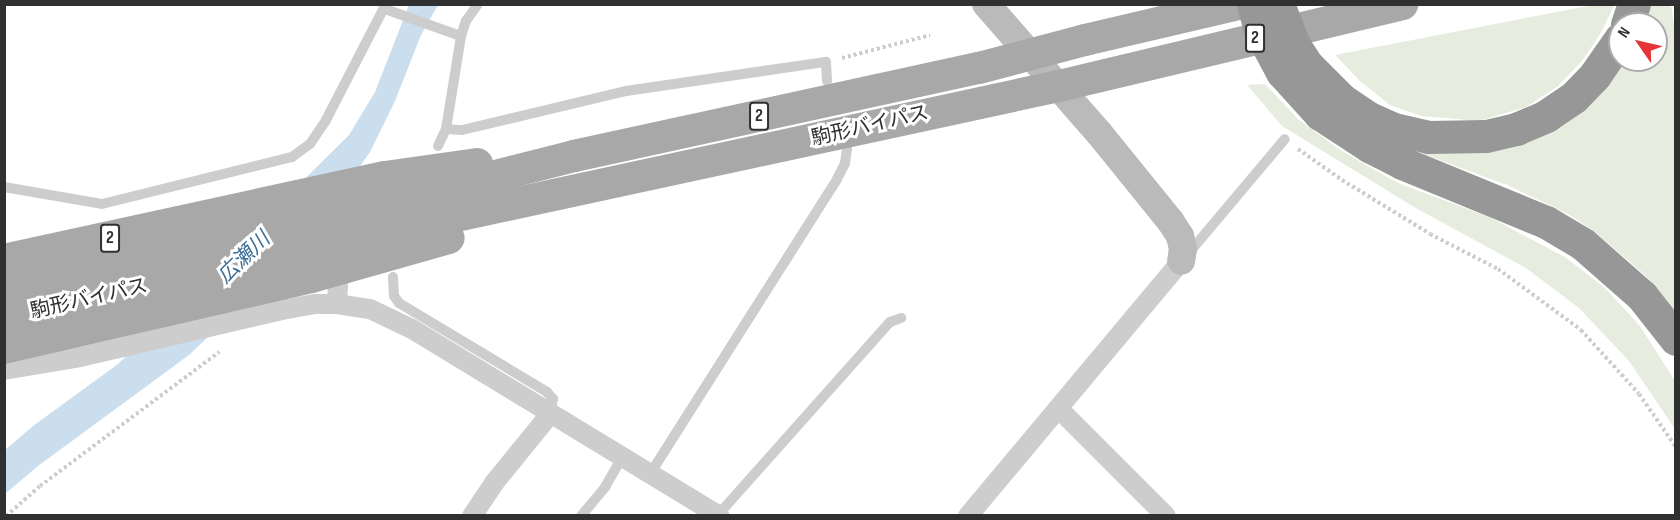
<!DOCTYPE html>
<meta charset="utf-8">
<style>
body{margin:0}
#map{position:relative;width:1680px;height:520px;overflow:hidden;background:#fff;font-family:"Sofia Sans Condensed","Noto Sans JP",sans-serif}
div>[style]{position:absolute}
.green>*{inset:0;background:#e6edde}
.water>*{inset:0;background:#cbdeed}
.path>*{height:4px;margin-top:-2px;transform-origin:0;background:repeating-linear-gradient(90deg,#cdcdcd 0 3px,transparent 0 6px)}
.lane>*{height:10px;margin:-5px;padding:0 5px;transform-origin:5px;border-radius:5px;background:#cdcdcd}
.street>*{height:20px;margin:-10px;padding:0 10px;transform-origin:10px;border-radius:10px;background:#cdcdcd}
.secondary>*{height:28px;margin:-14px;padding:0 14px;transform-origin:14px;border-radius:14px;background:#bababa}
.primary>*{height:32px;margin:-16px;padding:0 16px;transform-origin:16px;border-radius:16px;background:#a8a8a8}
.highway>*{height:33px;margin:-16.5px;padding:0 16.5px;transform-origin:16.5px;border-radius:16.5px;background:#979797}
.highway-bridge>*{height:33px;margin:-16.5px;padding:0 16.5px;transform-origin:16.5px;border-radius:16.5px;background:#979797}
span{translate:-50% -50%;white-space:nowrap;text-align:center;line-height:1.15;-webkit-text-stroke:6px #fff;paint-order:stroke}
.shield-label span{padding:2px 4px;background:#fff;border:2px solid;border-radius:4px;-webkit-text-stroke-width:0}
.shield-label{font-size:18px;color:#303030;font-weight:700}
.street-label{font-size:20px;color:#303030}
.water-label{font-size:21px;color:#3d6d94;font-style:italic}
.frame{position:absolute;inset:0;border:6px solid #303030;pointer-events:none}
.north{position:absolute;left:1608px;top:12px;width:60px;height:60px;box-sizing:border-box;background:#fff;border:2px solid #acacac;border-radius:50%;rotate:304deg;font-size:16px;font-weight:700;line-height:24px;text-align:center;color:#303030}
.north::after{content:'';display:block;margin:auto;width:21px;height:27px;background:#e63336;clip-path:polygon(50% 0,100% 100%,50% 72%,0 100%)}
</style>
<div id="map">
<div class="green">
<div style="clip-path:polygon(1593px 5px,1614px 5px,1601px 33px,1582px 61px,1557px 87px,1526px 107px,1479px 121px,1421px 116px,1390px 105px,1361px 82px,1335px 55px)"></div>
<div style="clip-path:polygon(1649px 5px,1671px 5px,1676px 37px,1675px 311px,1645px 275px,1594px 231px,1568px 214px,1507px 185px,1423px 154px,1426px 147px,1454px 150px,1624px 60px,1656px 60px,1656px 24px,1643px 24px)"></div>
<div style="clip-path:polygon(1265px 84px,1298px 119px,1340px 150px,1398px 183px,1489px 217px,1565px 257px,1605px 288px,1640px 326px,1675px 381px,1675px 429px,1629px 361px,1579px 308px,1526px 268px,1414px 207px,1282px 126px,1247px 85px)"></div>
</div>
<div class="water">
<div style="clip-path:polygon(409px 5px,438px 5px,421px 35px,395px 101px,370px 152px,337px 199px,284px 265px,189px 355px,38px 466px,5px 494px,5px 450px,33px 426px,118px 364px,349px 135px,375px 92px)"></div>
</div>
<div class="path">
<div style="left:842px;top:58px;width:91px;rotate:-14.6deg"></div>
<div style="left:1298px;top:149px;width:54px;rotate:35.2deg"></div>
<div style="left:1342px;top:180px;width:103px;rotate:31.5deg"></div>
<div style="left:1430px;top:234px;width:76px;rotate:27.2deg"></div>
<div style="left:1498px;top:269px;width:103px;rotate:36.3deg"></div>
<div style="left:1581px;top:330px;width:86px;rotate:47.8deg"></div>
<div style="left:1639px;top:394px;width:65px;rotate:55.1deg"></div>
<div style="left:6px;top:516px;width:45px;rotate:-41.4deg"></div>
<div style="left:40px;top:486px;width:224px;rotate:-36.8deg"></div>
</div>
<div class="lane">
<div style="left:385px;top:9px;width:81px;rotate:19.6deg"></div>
<div style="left:446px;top:129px;width:16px;rotate:4deg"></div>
<div style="left:462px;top:130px;width:169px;rotate:-13.4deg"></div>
<div style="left:626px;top:91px;width:202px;rotate:-8.3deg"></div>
<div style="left:826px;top:62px;width:19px;rotate:87deg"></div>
<div style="left:438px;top:146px;width:19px;rotate:-65deg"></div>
<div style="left:446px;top:129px;width:94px;rotate:-80.8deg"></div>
<div style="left:461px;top:36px;width:16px;rotate:-72deg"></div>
<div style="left:466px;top:21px;width:21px;rotate:-55deg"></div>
<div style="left:4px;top:187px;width:99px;rotate:9.8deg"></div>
<div style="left:102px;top:204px;width:196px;rotate:-13.9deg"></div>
<div style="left:292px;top:157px;width:22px;rotate:-36deg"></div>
<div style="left:310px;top:144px;width:29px;rotate:-56deg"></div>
<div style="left:326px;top:120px;width:131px;rotate:-62.7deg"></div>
<div style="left:1188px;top:254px;width:150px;rotate:-49.9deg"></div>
<div style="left:393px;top:277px;width:19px;rotate:87deg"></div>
<div style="left:394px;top:296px;width:9px;rotate:54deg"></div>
<div style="left:399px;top:303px;width:173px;rotate:31deg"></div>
<div style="left:547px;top:392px;width:9px;rotate:49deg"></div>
<div style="left:553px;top:399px;width:15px;rotate:101deg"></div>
<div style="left:650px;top:474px;width:349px;rotate:-57.6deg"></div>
<div style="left:837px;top:179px;width:18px;rotate:-63deg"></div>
<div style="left:845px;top:163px;width:15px;rotate:-82deg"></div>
<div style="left:581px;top:516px;width:38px;rotate:-50deg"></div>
<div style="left:605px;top:487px;width:34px;rotate:-60deg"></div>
<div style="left:717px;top:516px;width:260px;rotate:-48.3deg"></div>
<div style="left:890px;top:322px;width:12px;rotate:-20deg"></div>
</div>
<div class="street">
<div style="left:337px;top:304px;width:33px;rotate:9deg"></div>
<div style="left:370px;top:309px;width:47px;rotate:25.5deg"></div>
<div style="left:412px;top:329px;width:360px;rotate:31.3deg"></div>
<div style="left:4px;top:370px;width:77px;rotate:-9.7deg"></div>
<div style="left:80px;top:357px;width:212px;rotate:-13.1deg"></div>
<div style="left:287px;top:309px;width:29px;rotate:-10deg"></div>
<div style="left:316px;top:304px;width:21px"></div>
<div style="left:337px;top:304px;width:35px;rotate:-87deg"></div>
<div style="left:1059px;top:409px;width:151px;rotate:45deg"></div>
<div style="left:472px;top:516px;width:40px;rotate:-56deg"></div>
<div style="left:494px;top:483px;width:89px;rotate:-50.9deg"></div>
<div style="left:968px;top:516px;width:332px;rotate:-50.1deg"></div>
</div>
<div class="secondary">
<div style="left:986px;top:4px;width:171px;rotate:48.8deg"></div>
<div style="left:1099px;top:133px;width:114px;rotate:51deg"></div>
<div style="left:1171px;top:222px;width:17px;rotate:57deg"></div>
<div style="left:1180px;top:236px;width:13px;rotate:77deg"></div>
<div style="left:1183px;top:249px;width:12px;rotate:99deg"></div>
</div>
<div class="primary">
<div style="left:4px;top:260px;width:390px;rotate:-12.3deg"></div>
<div style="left:385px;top:177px;width:93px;rotate:-8deg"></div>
<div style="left:4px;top:289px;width:371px;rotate:-12.5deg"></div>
<div style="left:366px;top:209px;width:215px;rotate:-14.3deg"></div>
<div style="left:574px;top:156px;width:414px;rotate:-12.3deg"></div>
<div style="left:979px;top:68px;width:110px;rotate:-14.8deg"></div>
<div style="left:1085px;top:40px;width:157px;rotate:-13.2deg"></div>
<div style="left:4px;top:319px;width:341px;rotate:-13.1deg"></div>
<div style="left:336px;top:242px;width:740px;rotate:-12.18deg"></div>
<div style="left:1059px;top:86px;width:353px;rotate:-13.4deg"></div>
<div style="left:4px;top:348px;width:315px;rotate:-13deg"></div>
<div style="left:311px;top:277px;width:143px;rotate:-15.8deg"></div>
</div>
<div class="highway">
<div style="left:1627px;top:24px;width:21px;rotate:-71deg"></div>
<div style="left:1307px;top:65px;width:49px;rotate:45deg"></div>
<div style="left:1342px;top:100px;width:30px;rotate:34deg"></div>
<div style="left:1367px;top:117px;width:30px;rotate:24deg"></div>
<div style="left:1394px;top:129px;width:35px;rotate:13deg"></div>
<div style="left:1428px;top:137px;width:58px;rotate:-1deg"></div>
<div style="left:1486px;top:136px;width:31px;rotate:-13deg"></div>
<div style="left:1516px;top:129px;width:33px;rotate:-23deg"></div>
<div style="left:1546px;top:116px;width:34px;rotate:-34deg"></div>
<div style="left:1574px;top:97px;width:30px;rotate:-46deg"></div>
<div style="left:1595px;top:75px;width:44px;rotate:-55.2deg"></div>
<div style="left:1282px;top:72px;width:57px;rotate:47.9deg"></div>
<div style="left:1320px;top:114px;width:59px;rotate:33.1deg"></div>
<div style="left:1369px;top:146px;width:37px;rotate:27deg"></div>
<div style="left:1402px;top:163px;width:156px;rotate:22.3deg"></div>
<div style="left:1546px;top:222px;width:43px;rotate:30.7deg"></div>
<div style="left:1583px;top:244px;width:79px;rotate:41.4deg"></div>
<div style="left:1642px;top:296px;width:55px;rotate:51.7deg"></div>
</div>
<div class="highway-bridge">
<div style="left:1253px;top:4px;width:28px;rotate:75deg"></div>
<div style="left:1260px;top:31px;width:47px;rotate:61.8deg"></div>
<div style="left:1278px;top:4px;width:44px;rotate:68.7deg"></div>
<div style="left:1294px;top:45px;width:24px;rotate:57deg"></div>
</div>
<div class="shield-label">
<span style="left:1255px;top:38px">2</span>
<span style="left:759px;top:116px">2</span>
<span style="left:110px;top:238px">2</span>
</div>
<div class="street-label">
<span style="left:870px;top:126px;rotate:-13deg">駒形バイパス</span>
<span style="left:89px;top:299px;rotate:-13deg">駒形バイパス</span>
</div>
<div class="water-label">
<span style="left:244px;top:258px;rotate:-44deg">広瀬川</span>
</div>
<div class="frame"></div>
<div class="north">N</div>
</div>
